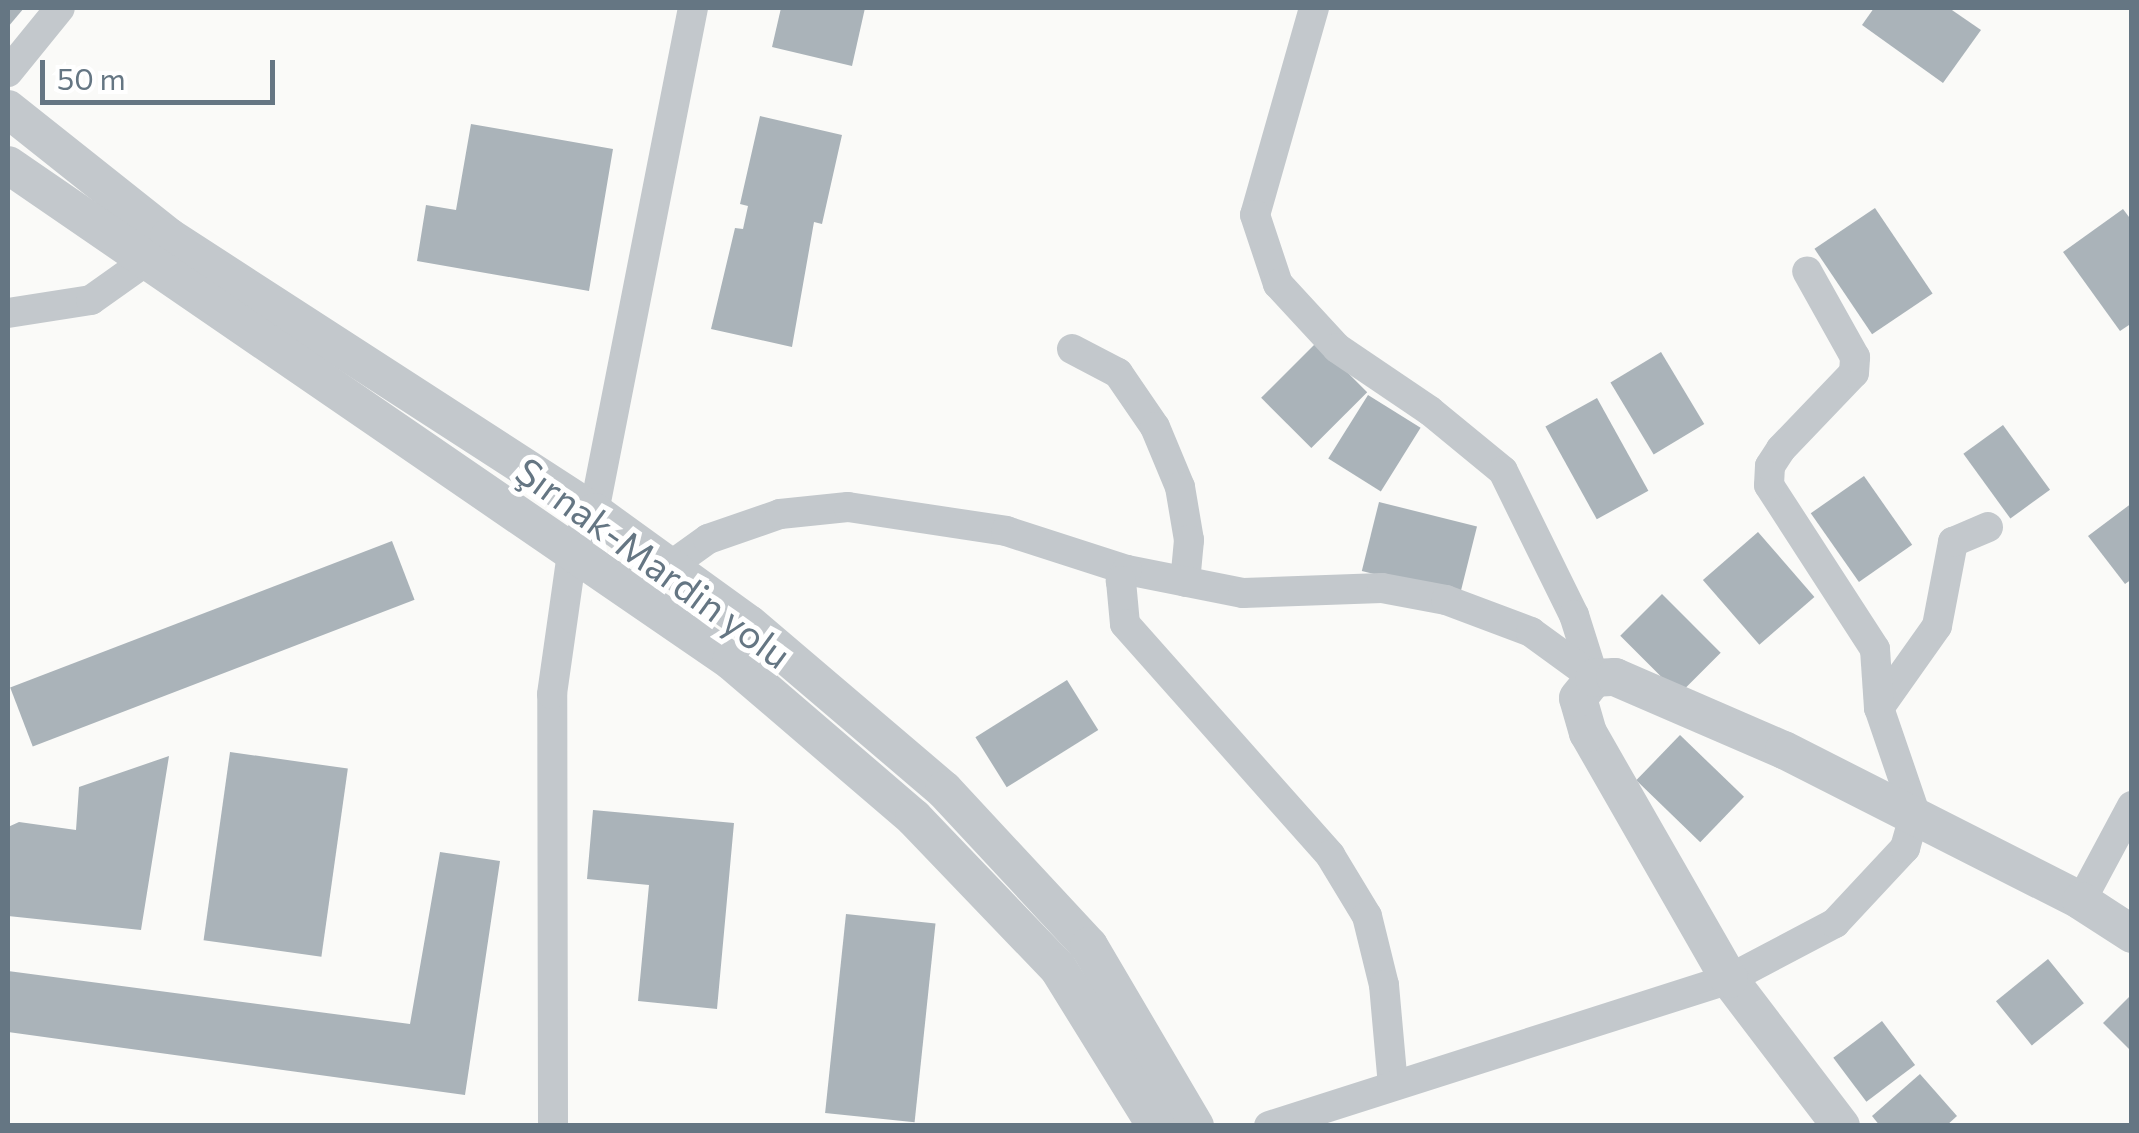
<!DOCTYPE html>
<meta charset="utf-8">
<style>
body{margin:0}
#map{position:relative;width:2139px;height:1133px;overflow:hidden;background:#fafaf8;font-family:Commissioner,sans-serif}
div>[style]{position:absolute}
.building>*{inset:0;background:#aab3b9;transform-origin:0 0}
.minor>*{height:30px;margin:-15px;padding:0 15px;transform-origin:15px;border-radius:15px;background:#c3c8cc}
.tertiary>*{height:38px;margin:-19px;padding:0 19px;transform-origin:19px;border-radius:19px;background:#c3c8cc}
span{translate:-50% -50%;white-space:nowrap;text-align:center;line-height:1.15;-webkit-text-stroke:10px #fff;paint-order:stroke}
.street-label{font-size:38px;color:#657683}
.frame{position:absolute;inset:0;border:10px solid #657683;pointer-events:none}
.scale{position:absolute;left:40px;top:60px;width:235px;height:45px;box-sizing:border-box;border:5px solid #657683;border-top:0;padding-left:12px;font-size:30px;line-height:35px;white-space:nowrap;color:#657683;-webkit-text-stroke:8px #fff;paint-order:stroke}
</style>
<div id="map">
<div class="building">
<div style="clip-path:polygon(8px 8px,24px 8px,8px 27px)"></div>
<div style="clip-path:polygon(781px 8px,865px 8px,852px 66px,772px 47px)"></div>
<div style="clip-path:polygon(1874px 8px,1949px 8px,1981px 30px,1943px 83px,1862px 25px)"></div>
<div style="clip-path:polygon(760px 116px,842px 135px,822px 224px,814px 222px,792px 347px,711px 329px,735px 228px,743px 229px,748px 206px,740px 204px)"></div>
<div style="clip-path:polygon(471px 124px,613px 149px,589px 291px,417px 261px,426px 205px,456px 210px)"></div>
<div style="left:1875px;top:208px;width:103px;height:73px;rotate:56deg"></div>
<div style="clip-path:polygon(2123px 209px,2132px 221px,2132px 323px,2120px 331px,2063px 252px)"></div>
<div style="left:1317px;top:342px;width:71px;height:79px;rotate:45deg"></div>
<div style="left:1661px;top:352px;width:84px;height:59px;rotate:59deg"></div>
<div style="left:1368px;top:395px;width:62px;height:75px;rotate:32deg"></div>
<div style="left:1597px;top:398px;width:106px;height:59px;rotate:61deg"></div>
<div style="left:2003px;top:425px;width:80px;height:49px;rotate:54deg"></div>
<div style="left:1864px;top:476px;width:84px;height:65px;rotate:55deg"></div>
<div style="left:1379px;top:502px;width:101px;height:71px;rotate:14deg"></div>
<div style="clip-path:polygon(2132px 503px,2132px 579px,2125px 584px,2088px 536px)"></div>
<div style="left:1758px;top:532px;width:86px;height:73px;rotate:49deg"></div>
<div style="left:392px;top:541px;width:63px;height:409px;rotate:69deg"></div>
<div style="left:1662px;top:594px;width:83px;height:59px;rotate:45deg"></div>
<div style="left:1067px;top:680px;width:59px;height:108px;rotate:58deg"></div>
<div style="left:1680px;top:735px;width:89px;height:63px;rotate:44deg"></div>
<div style="left:230px;top:752px;width:119px;height:190px;rotate:8deg"></div>
<div style="clip-path:polygon(169px 756px,141px 930px,8px 916px,8px 827px,19px 822px,76px 830px,79px 787px)"></div>
<div style="clip-path:polygon(593px 810px,734px 823px,717px 1009px,638px 1001px,649px 885px,587px 879px)"></div>
<div style="clip-path:polygon(440px 852px,500px 861px,465px 1095px,8px 1032px,8px 971px,410px 1024px)"></div>
<div style="left:846px;top:914px;width:90px;height:200px;rotate:6deg"></div>
<div style="left:2048px;top:959px;width:57px;height:67px;rotate:51deg"></div>
<div style="clip-path:polygon(2132px 994px,2132px 1052px,2103px 1023px)"></div>
<div style="left:1882px;top:1021px;width:55px;height:61px;rotate:53deg"></div>
<div style="clip-path:polygon(1920px 1074px,1957px 1116px,1946px 1126px,1880px 1126px,1872px 1116px)"></div>
</div>
<div class="minor">
<div style="left:1314px;top:8px;width:215px;rotate:105.9deg"></div>
<div style="left:1255px;top:215px;width:73px;rotate:71.6deg"></div>
<div style="left:1278px;top:284px;width:87px;rotate:47.3deg"></div>
<div style="left:1337px;top:348px;width:112px;rotate:34.1deg"></div>
<div style="left:1430px;top:411px;width:94px;rotate:39.4deg"></div>
<div style="left:1503px;top:471px;width:161px;rotate:63.8deg"></div>
<div style="left:1574px;top:615px;width:66px;rotate:72.4deg"></div>
<div style="left:8px;top:72px;width:82px;rotate:-50.9deg"></div>
<div style="left:8px;top:313px;width:84px;rotate:-8.9deg"></div>
<div style="left:91px;top:300px;width:64px;rotate:-35.4deg"></div>
<div style="left:1072px;top:349px;width:52px;rotate:27.6deg"></div>
<div style="left:1118px;top:373px;width:65px;rotate:55.6deg"></div>
<div style="left:1155px;top:427px;width:65px;rotate:67.4deg"></div>
<div style="left:1180px;top:487px;width:54px;rotate:80.4deg"></div>
<div style="left:1189px;top:540px;width:42px;rotate:95.4deg"></div>
<div style="left:669px;top:567px;width:48px;rotate:-35.7deg"></div>
<div style="left:708px;top:539px;width:76px;rotate:-19.1deg"></div>
<div style="left:780px;top:514px;width:68px;rotate:-5.9deg"></div>
<div style="left:848px;top:507px;width:160px;rotate:8.6deg"></div>
<div style="left:1006px;top:531px;width:127px;rotate:17.9deg"></div>
<div style="left:1127px;top:570px;width:118px;rotate:11.2deg"></div>
<div style="left:1243px;top:593px;width:139px;rotate:-2.1deg"></div>
<div style="left:1382px;top:588px;width:65px;rotate:10.6deg"></div>
<div style="left:1446px;top:600px;width:91px;rotate:20.6deg"></div>
<div style="left:1531px;top:632px;width:78px;rotate:36.1deg"></div>
<div style="left:1127px;top:570px;width:13px;rotate:119deg"></div>
<div style="left:1121px;top:581px;width:43px;rotate:84.7deg"></div>
<div style="left:1125px;top:624px;width:309px;rotate:48.4deg"></div>
<div style="left:1330px;top:855px;width:71px;rotate:58.8deg"></div>
<div style="left:1367px;top:916px;width:71px;rotate:76.2deg"></div>
<div style="left:1384px;top:985px;width:101px;rotate:84.9deg"></div>
<div style="left:1879px;top:708px;width:100px;rotate:-54.7deg"></div>
<div style="left:1937px;top:626px;width:86px;rotate:-79.2deg"></div>
<div style="left:1953px;top:542px;width:38px;rotate:-23deg"></div>
<div style="left:2081px;top:901px;width:108px;rotate:-61.8deg"></div>
<div style="left:553px;top:1126px;width:432px;rotate:-90.1deg"></div>
<div style="left:552px;top:694px;width:148px;rotate:-81.9deg"></div>
<div style="left:573px;top:547px;width:41px;rotate:-59deg"></div>
<div style="left:594px;top:512px;width:514px;rotate:-78.89deg"></div>
<div style="left:1269px;top:1126px;width:483px;rotate:-17.7deg"></div>
<div style="left:1729px;top:979px;width:120px;rotate:-27.8deg"></div>
<div style="left:1835px;top:923px;width:103px;rotate:-47deg"></div>
<div style="left:1905px;top:848px;width:36px;rotate:-74deg"></div>
<div style="left:1915px;top:813px;width:111px;rotate:-108.9deg"></div>
<div style="left:1879px;top:708px;width:59px;rotate:-93.9deg"></div>
<div style="left:1875px;top:649px;width:195px;rotate:-122.9deg"></div>
<div style="left:1769px;top:485px;width:19px;rotate:-87deg"></div>
<div style="left:1770px;top:466px;width:20px;rotate:-57deg"></div>
<div style="left:1781px;top:449px;width:105px;rotate:-46.2deg"></div>
<div style="left:1854px;top:373px;width:16px;rotate:-86deg"></div>
<div style="left:1855px;top:357px;width:98px;rotate:-119.2deg"></div>
</div>
<div class="tertiary">
<div style="left:8px;top:109px;width:206px;rotate:38.5deg"></div>
<div style="left:169px;top:237px;width:506px;rotate:32.91deg"></div>
<div style="left:594px;top:512px;width:191px;rotate:35.9deg"></div>
<div style="left:749px;top:624px;width:256px;rotate:40.4deg"></div>
<div style="left:944px;top:790px;width:213px;rotate:47.1deg"></div>
<div style="left:1089px;top:946px;width:209px;rotate:59.5deg"></div>
<div style="left:8px;top:165px;width:877px;rotate:34.45deg"></div>
<div style="left:731px;top:661px;width:241px;rotate:40.6deg"></div>
<div style="left:914px;top:818px;width:208px;rotate:46.2deg"></div>
<div style="left:1058px;top:968px;width:186px;rotate:58.2deg"></div>
<div style="left:1841px;top:1126px;width:185px;rotate:-127.3deg"></div>
<div style="left:1729px;top:979px;width:284px;rotate:-119.8deg"></div>
<div style="left:1588px;top:733px;width:36px;rotate:-106deg"></div>
<div style="left:1578px;top:698px;width:26px;rotate:-51deg"></div>
<div style="left:1594px;top:678px;width:21px;rotate:-3deg"></div>
<div style="left:1615px;top:677px;width:184px;rotate:23.4deg"></div>
<div style="left:1784px;top:750px;width:333px;rotate:26.9deg"></div>
<div style="left:2081px;top:901px;width:61px;rotate:32.9deg"></div>
</div>
<div class="street-label">
<span style="left:654px;top:562px;rotate:36deg">Şırnak-Mardin yolu</span>
</div>
<div class="frame"></div>
<div class="scale">50 m</div>
</div>
